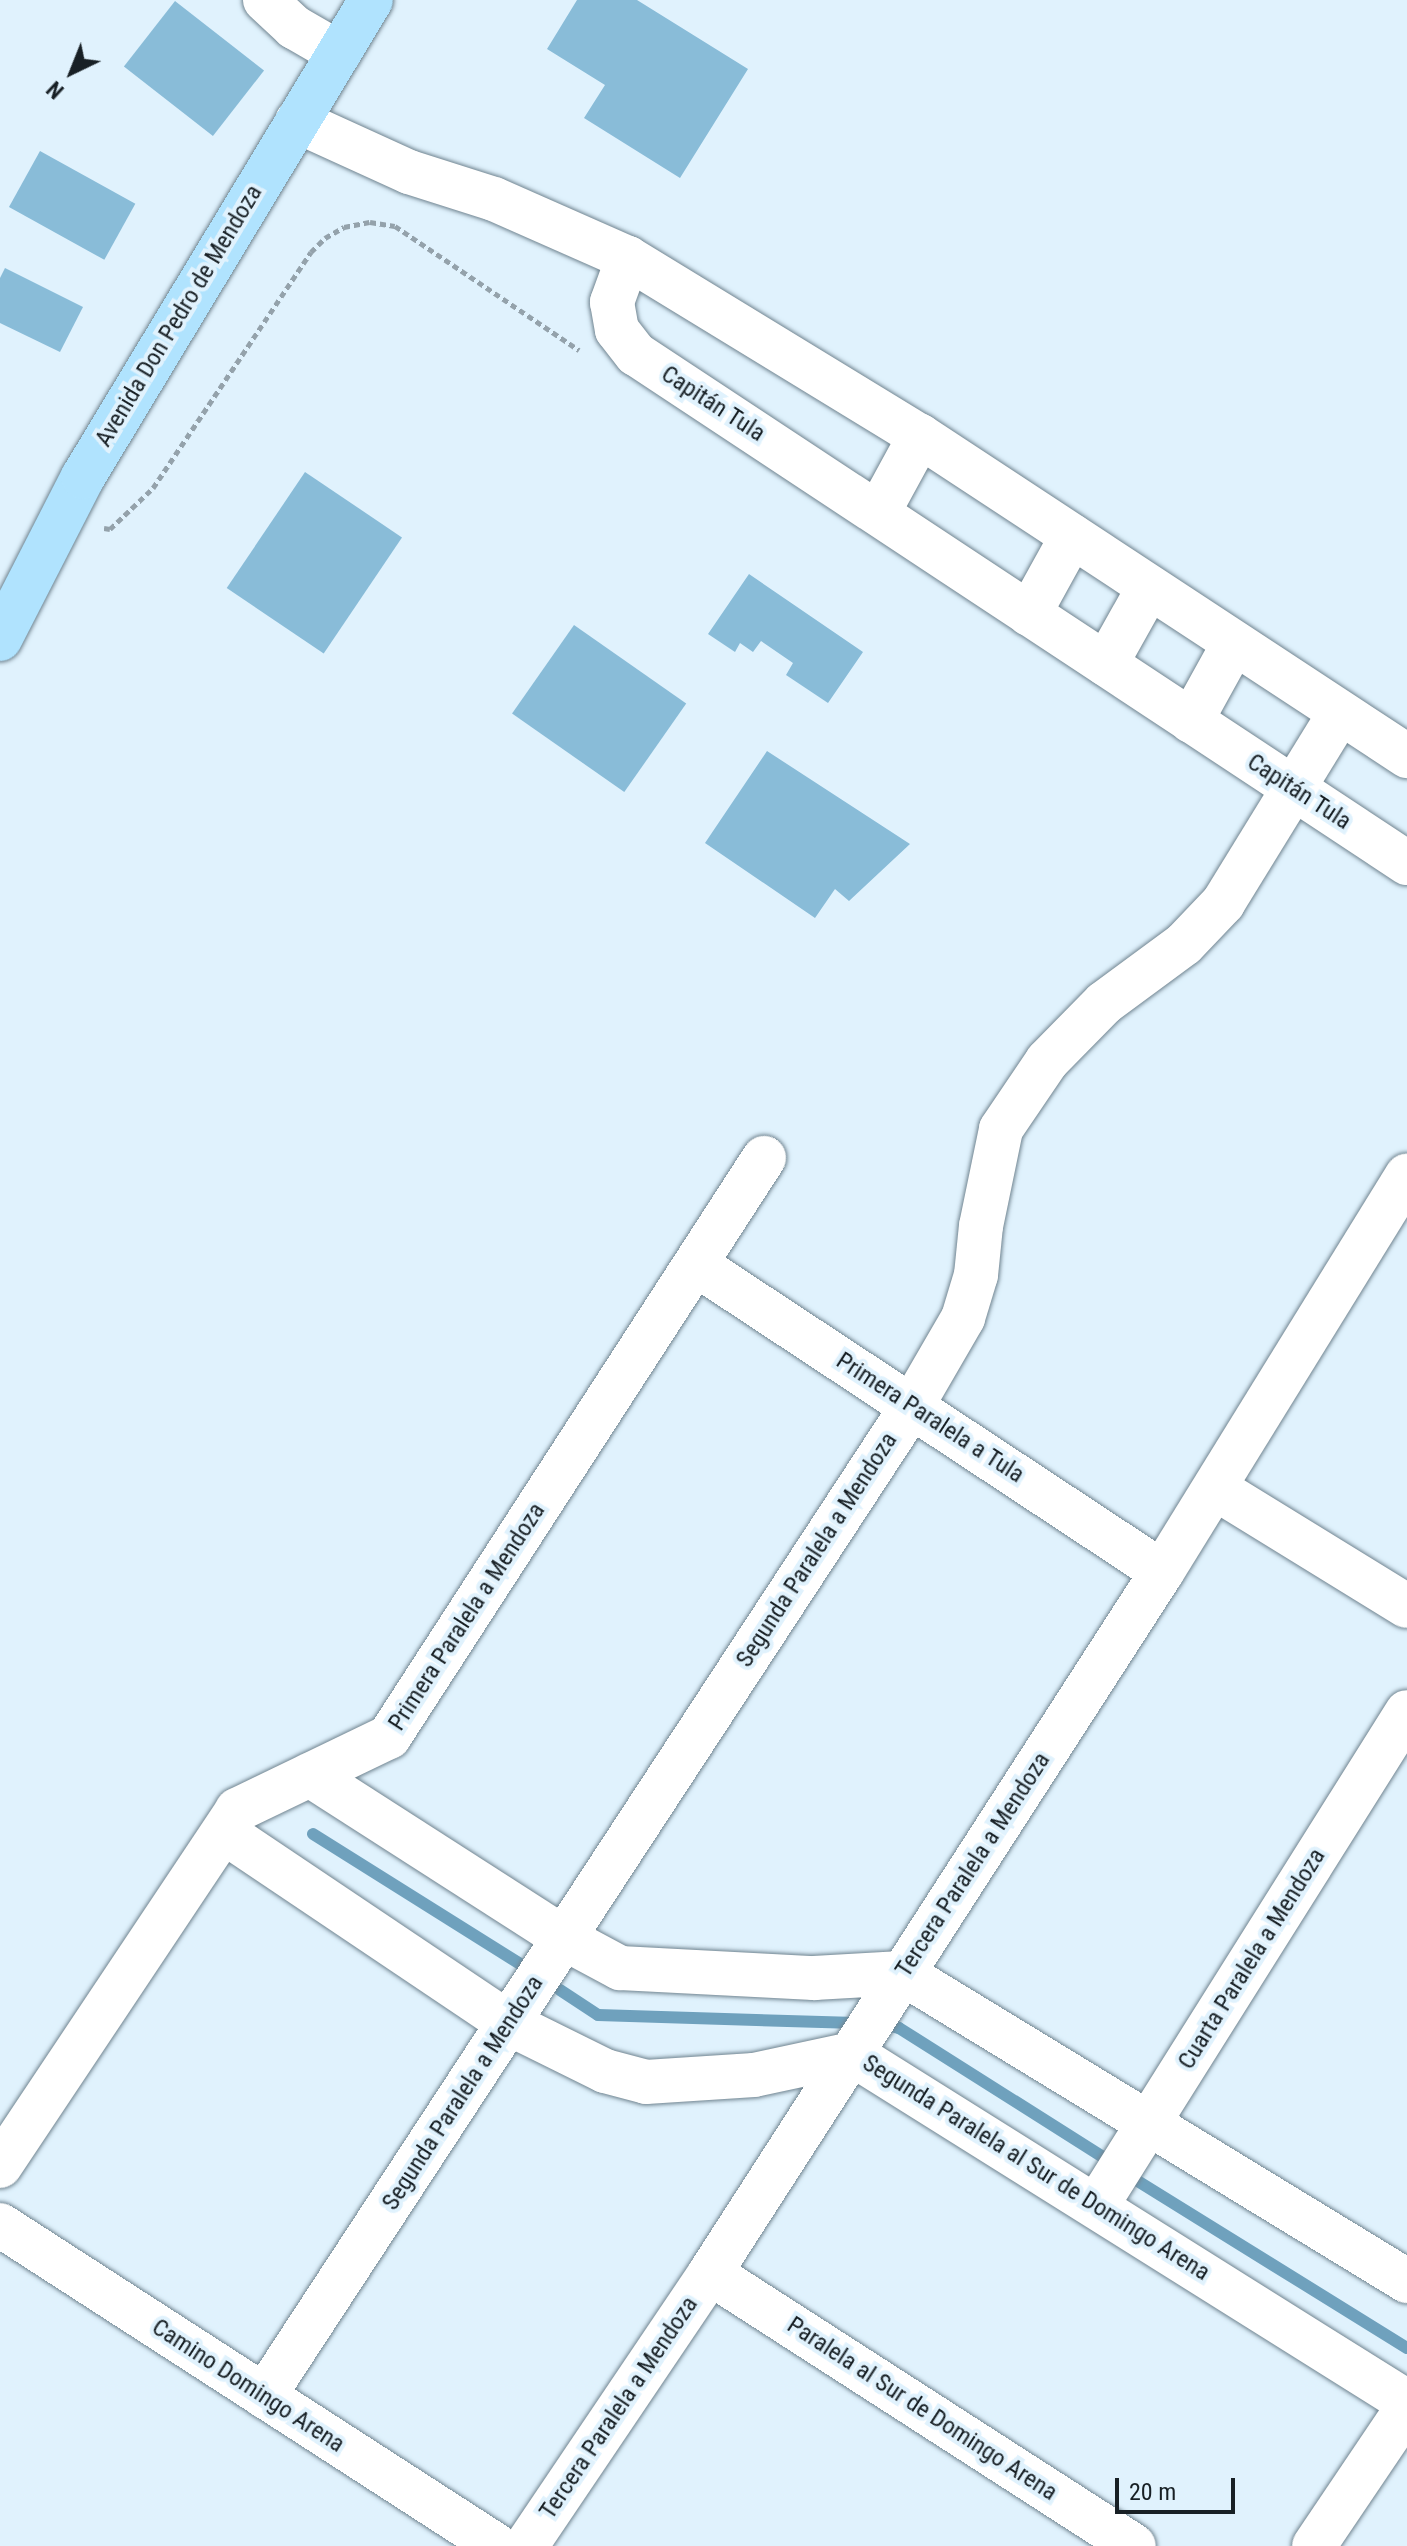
<!DOCTYPE html>
<meta charset="utf-8">
<style>
body{margin:0}
#map{position:relative;width:1407px;height:2546px;overflow:hidden;background:#e0f2fd;font-family:"Roboto Condensed",sans-serif}
div>[style]{position:absolute}
.stream>*{height:12px;margin:-6px;padding:0 6px;transform-origin:6px;border-radius:6px;background:#6fa1bd}
.building>*{inset:0;background:#89bcd8;transform-origin:0 0}
.path>*{height:5px;margin-top:-2.5px;transform-origin:0;background:repeating-linear-gradient(90deg,#94a2ab 0 6px,transparent 0 10px)}
.roads{filter:drop-shadow(0 0 2px #708490) drop-shadow(0 0 2px #708490)}
.minor>*{height:44px;margin:-22px;padding:0 22px;transform-origin:22px;border-radius:22px;background:#fff}
.major>*{height:44px;margin:-22px;padding:0 22px;transform-origin:22px;border-radius:22px;background:#b0e3fe}
span{translate:-50% -50%;white-space:nowrap;text-align:center;line-height:1.15;-webkit-text-stroke:8px #e0f2fd;paint-order:stroke}
.street-label{font-size:24px;color:#182025}
.north{position:absolute;left:32px;top:32px;width:80px;height:80px;-webkit-text-stroke:6px #e0f2fd;paint-order:stroke;rotate:223deg;font-size:22px;font-weight:700;line-height:32px;text-align:center;color:#182025}
.north::after{content:'';display:block;margin:auto;width:28px;height:36px;background:#182025;clip-path:polygon(50% 0,100% 100%,50% 72%,0 100%)}
.scale{position:absolute;left:1115px;top:2478px;width:120px;height:36px;box-sizing:border-box;border:4px solid #182025;border-top:0;padding-left:10px;font-size:24px;line-height:28px;white-space:nowrap;color:#182025;-webkit-text-stroke:6px #e0f2fd;paint-order:stroke}
</style>
<div id="map">
<div class="stream">
<div style="left:313px;top:1834px;width:252px;rotate:32.1deg"></div>
<div style="left:560px;top:1990px;width:45px;rotate:33.3deg"></div>
<div style="left:598px;top:2015px;width:258px;rotate:1.8deg"></div>
<div style="left:887px;top:2025px;width:12px;rotate:14deg"></div>
<div style="left:899px;top:2028px;width:249px;rotate:32.3deg"></div>
<div style="left:1136px;top:2180px;width:319px;rotate:31.8deg"></div>
</div>
<div class="building">
<div style="clip-path:polygon(577px 0,637px 0,748px 69px,680px 178px,584px 118px,605px 85px,547px 49px)"></div>
<div style="left:175px;top:1px;width:113px;height:83px;rotate:38deg"></div>
<div style="left:40px;top:151px;width:109px;height:64px;rotate:29deg"></div>
<div style="clip-path:polygon(5px 268px,83px 307px,60px 352px,0 323px,0 278px)"></div>
<div style="left:305px;top:472px;width:117px;height:140px;rotate:34deg"></div>
<div style="clip-path:polygon(749px 574px,863px 652px,828px 703px,786px 675px,793px 663px,761px 641px,753px 652px,740px 643px,735px 652px,708px 634px)"></div>
<div style="left:574px;top:625px;width:137px;height:108px;rotate:35deg"></div>
<div style="clip-path:polygon(767px 751px,910px 844px,849px 901px,835px 889px,815px 918px,705px 843px)"></div>
</div>
<div class="path">
<div style="left:104px;top:528px;width:6px;rotate:9deg"></div>
<div style="left:110px;top:529px;width:59px;rotate:-43.6deg"></div>
<div style="left:153px;top:488px;width:284px;rotate:-56.2deg"></div>
<div style="left:311px;top:252px;width:20px;rotate:-45deg"></div>
<div style="left:325px;top:238px;width:22px;rotate:-30deg"></div>
<div style="left:344px;top:227px;width:26px;rotate:-11deg"></div>
<div style="left:370px;top:222px;width:25px;rotate:9deg"></div>
<div style="left:395px;top:226px;width:222px;rotate:34deg"></div>
</div>
<div class="roads">
<div class="minor">
<div style="left:265px;top:0;width:40px;rotate:43deg"></div>
<div style="left:294px;top:27px;width:52px;rotate:30deg"></div>
<div style="left:297px;top:121px;width:123px;rotate:24.5deg"></div>
<div style="left:409px;top:172px;width:89px;rotate:17.6deg"></div>
<div style="left:494px;top:199px;width:146px;rotate:23.8deg"></div>
<div style="left:628px;top:258px;width:342px;rotate:31.4deg"></div>
<div style="left:920px;top:436px;width:583px;rotate:33.31deg"></div>
<div style="left:628px;top:258px;width:47px;rotate:110deg"></div>
<div style="left:612px;top:302px;width:28px;rotate:80deg"></div>
<div style="left:617px;top:330px;width:31px;rotate:52deg"></div>
<div style="left:636px;top:354px;width:924px;rotate:33.43deg"></div>
<div style="left:878px;top:513px;width:88px;rotate:-61.4deg"></div>
<div style="left:1029px;top:614px;width:89px;rotate:-61.1deg"></div>
<div style="left:1106px;top:664px;width:88px;rotate:-60.8deg"></div>
<div style="left:1191px;top:721px;width:89px;rotate:-61.1deg"></div>
<div style="left:697px;top:1265px;width:557px;rotate:33.43deg"></div>
<div style="left:1215px;top:1488px;width:225px;rotate:31.6deg"></div>
<div style="left:310px;top:1775px;width:302px;rotate:32.7deg"></div>
<div style="left:564px;top:1938px;width:64px;rotate:28.2deg"></div>
<div style="left:620px;top:1968px;width:194px;rotate:3deg"></div>
<div style="left:814px;top:1978px;width:88px;rotate:-3.3deg"></div>
<div style="left:902px;top:1973px;width:592px;rotate:31.38deg"></div>
<div style="left:224px;top:1832px;width:344px;rotate:33.9deg"></div>
<div style="left:510px;top:2024px;width:106px;rotate:26.3deg"></div>
<div style="left:605px;top:2071px;width:42px;rotate:15deg"></div>
<div style="left:646px;top:2082px;width:108px;rotate:-3.7deg"></div>
<div style="left:754px;top:2075px;width:100px;rotate:-12.1deg"></div>
<div style="left:852px;top:2054px;width:655px;rotate:32.09deg"></div>
<div style="left:0;top:2166px;width:428px;rotate:-56.3deg"></div>
<div style="left:237px;top:1810px;width:169px;rotate:-25.7deg"></div>
<div style="left:389px;top:1737px;width:690px;rotate:-57.07deg"></div>
<div style="left:1097px;top:2205px;width:582px;rotate:-57.84deg"></div>
<div style="left:0;top:2225px;width:592px;rotate:32.86deg"></div>
<div style="left:710px;top:2273px;width:504px;rotate:32.78deg"></div>
<div style="left:264px;top:2396px;width:1183px;rotate:-56.79deg"></div>
<div style="left:912px;top:1406px;width:102px;rotate:-59.9deg"></div>
<div style="left:963px;top:1318px;width:45px;rotate:-73.2deg"></div>
<div style="left:976px;top:1275px;width:49px;rotate:-84.2deg"></div>
<div style="left:981px;top:1226px;width:99px;rotate:-78.3deg"></div>
<div style="left:1001px;top:1129px;width:82px;rotate:-55.9deg"></div>
<div style="left:1047px;top:1061px;width:81px;rotate:-45.5deg"></div>
<div style="left:1104px;top:1003px;width:99px;rotate:-36.4deg"></div>
<div style="left:1184px;top:944px;width:57px;rotate:-46.4deg"></div>
<div style="left:1223px;top:903px;width:223px;rotate:-58.4deg"></div>
<div style="left:526px;top:2546px;width:329px;rotate:-56deg"></div>
<div style="left:710px;top:2273px;width:834px;rotate:-57.19deg"></div>
<div style="left:1162px;top:1572px;width:466px;rotate:-58.3deg"></div>
<div style="left:1314px;top:2546px;width:166px;rotate:-56deg"></div>
</div>
<div class="major">
<div style="left:0;top:639px;width:182px;rotate:-62.9deg"></div>
<div style="left:83px;top:477px;width:557px;rotate:-58.88deg"></div>
</div>
</div>
<div class="street-label">
<span style="left:179px;top:316px;rotate:-59deg">Avenida Don Pedro de Mendoza</span>
<span style="left:713px;top:404px;rotate:33deg">Capitán Tula</span>
<span style="left:1299px;top:792px;rotate:33deg">Capitán Tula</span>
<span style="left:930px;top:1418px;rotate:33deg">Primera Paralela a Tula</span>
<span style="left:817px;top:1550px;rotate:-57deg">Segunda Paralela a Mendoza</span>
<span style="left:467px;top:1617px;rotate:-57deg">Primera Paralela a Mendoza</span>
<span style="left:973px;top:1865px;rotate:-57deg">Tercera Paralela a Mendoza</span>
<span style="left:1252px;top:1959px;rotate:-58deg">Cuarta Paralela a Mendoza</span>
<span style="left:463px;top:2093px;rotate:-57deg">Segunda Paralela a Mendoza</span>
<span style="left:1036px;top:2168px;rotate:32deg">Segunda Paralela al Sur de Domingo Arena</span>
<span style="left:248px;top:2386px;rotate:33deg">Camino Domingo Arena</span>
<span style="left:619px;top:2408px;rotate:-56deg">Tercera Paralela a Mendoza</span>
<span style="left:922px;top:2409px;rotate:33deg">Paralela al Sur de Domingo Arena</span>
</div>
<div class="north">N</div>
<div class="scale">20 m</div>
</div>
